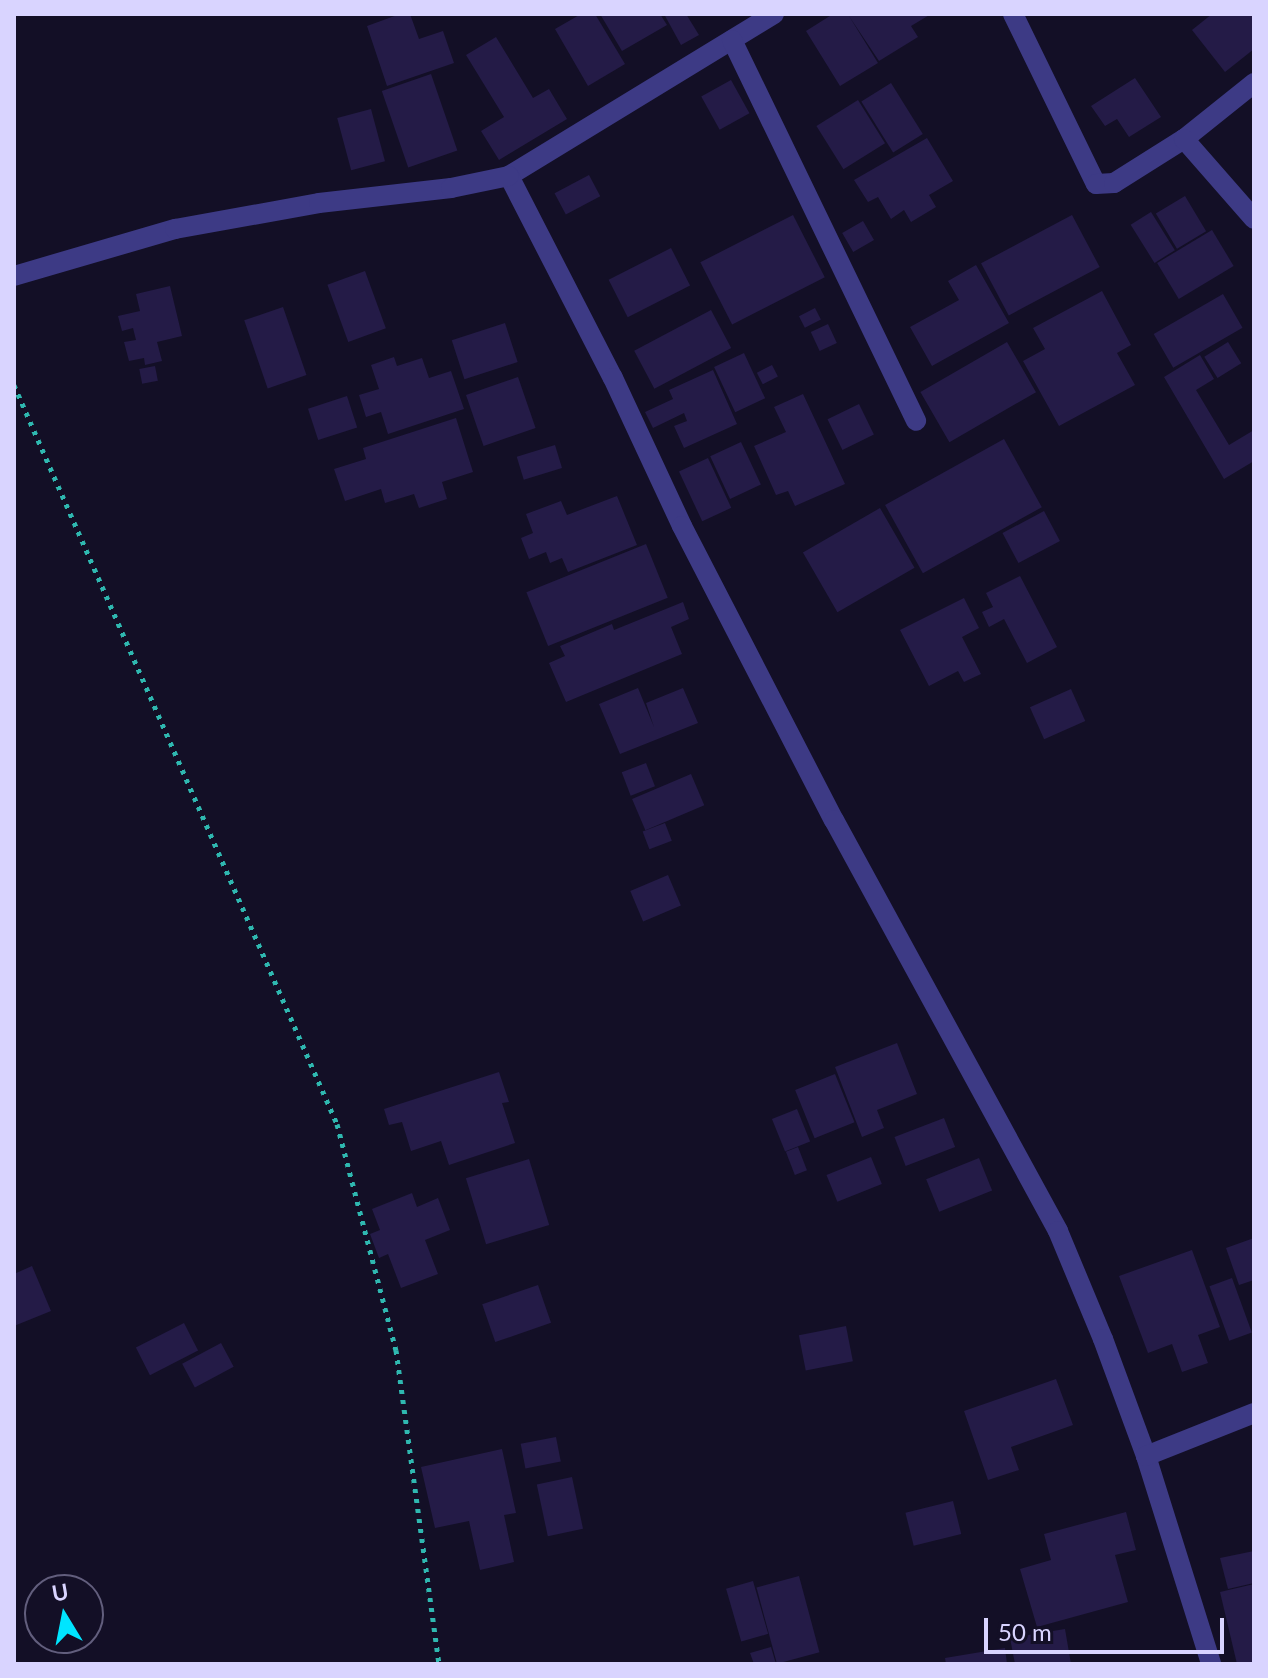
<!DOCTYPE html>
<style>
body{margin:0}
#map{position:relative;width:1268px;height:1678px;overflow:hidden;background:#130f26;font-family:Lato,sans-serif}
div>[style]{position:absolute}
.building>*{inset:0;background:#241b47;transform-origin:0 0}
.path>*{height:5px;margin-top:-2.5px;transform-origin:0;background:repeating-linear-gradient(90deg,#2fb8b0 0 4px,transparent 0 10px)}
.minor>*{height:20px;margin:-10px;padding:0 10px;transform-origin:10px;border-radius:10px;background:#3d3a85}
span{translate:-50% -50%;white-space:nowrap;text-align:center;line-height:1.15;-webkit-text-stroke:7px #130f26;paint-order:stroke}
.frame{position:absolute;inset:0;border:16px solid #d9d4ff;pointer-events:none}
.north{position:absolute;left:24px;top:1574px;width:80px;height:80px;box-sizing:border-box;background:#130f26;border:2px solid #625e7d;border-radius:50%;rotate:350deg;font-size:22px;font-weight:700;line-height:32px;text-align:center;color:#d9d4ff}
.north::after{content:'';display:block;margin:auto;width:28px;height:36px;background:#00e5ff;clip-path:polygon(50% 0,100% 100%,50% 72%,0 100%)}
.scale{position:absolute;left:984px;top:1618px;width:240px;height:36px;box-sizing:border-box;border:4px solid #d9d4ff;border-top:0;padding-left:10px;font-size:24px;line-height:28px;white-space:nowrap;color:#d9d4ff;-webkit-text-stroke:6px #130f26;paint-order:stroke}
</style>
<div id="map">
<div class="building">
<div style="clip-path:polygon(400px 14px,410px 14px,419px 39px,443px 31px,454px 63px,387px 86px,367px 26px)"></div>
<div style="clip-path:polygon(581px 14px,595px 14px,625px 64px,588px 86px,555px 29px)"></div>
<div style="clip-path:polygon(600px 14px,660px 14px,667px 25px,622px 51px)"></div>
<div style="clip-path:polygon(664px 14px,686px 14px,699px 35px,681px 45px)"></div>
<div style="clip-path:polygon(833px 14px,931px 14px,911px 26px,918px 37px,879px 61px,849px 16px,878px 63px,840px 86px,806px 31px)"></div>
<div style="clip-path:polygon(1212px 14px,1254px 14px,1254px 49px,1225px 72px,1192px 30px)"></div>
<div style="clip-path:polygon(496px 37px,533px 98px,549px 89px,567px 119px,499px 160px,481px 131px,504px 117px,466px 55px)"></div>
<div style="left:431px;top:74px;width:81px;height:52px;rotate:71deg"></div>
<div style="clip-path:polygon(1135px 78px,1161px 117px,1129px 137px,1117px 119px,1105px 126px,1091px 106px)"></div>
<div style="left:731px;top:80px;width:38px;height:34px;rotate:61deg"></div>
<div style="left:891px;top:83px;width:60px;height:35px;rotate:58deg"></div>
<div style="left:858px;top:100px;width:51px;height:49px;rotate:58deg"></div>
<div style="left:371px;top:109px;width:54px;height:35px;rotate:75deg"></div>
<div style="clip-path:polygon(927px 138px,953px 181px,929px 195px,936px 207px,911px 222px,904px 210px,891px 219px,878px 197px,868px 202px,854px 180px)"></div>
<div style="left:589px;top:175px;width:24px;height:39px;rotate:62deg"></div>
<div style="left:1185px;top:196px;width:41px;height:34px;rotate:59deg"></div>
<div style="left:1151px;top:212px;width:45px;height:24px;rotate:58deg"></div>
<div style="left:793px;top:215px;width:70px;height:104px;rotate:63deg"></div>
<div style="left:1072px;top:215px;width:59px;height:103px;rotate:62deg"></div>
<div style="left:863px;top:221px;width:22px;height:24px;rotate:60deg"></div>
<div style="left:1212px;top:230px;width:42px;height:64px;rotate:59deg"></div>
<div style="left:671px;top:248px;width:42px;height:70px;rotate:63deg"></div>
<div style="clip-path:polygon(976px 265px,1009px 323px,932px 366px,910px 327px,959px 300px,948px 281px)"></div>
<div style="left:365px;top:271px;width:61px;height:40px;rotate:70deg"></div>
<div style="clip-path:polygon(170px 286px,182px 336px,157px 342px,162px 361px,145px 365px,144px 358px,129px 361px,124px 342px,136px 340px,133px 328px,122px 331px,118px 316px,140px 311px,136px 294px)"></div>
<div style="clip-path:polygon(1102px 291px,1131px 345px,1117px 353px,1135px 385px,1059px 426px,1023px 361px,1045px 349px,1033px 328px)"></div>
<div style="left:1223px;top:294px;width:39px;height:80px;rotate:60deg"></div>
<div style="left:283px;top:307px;width:72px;height:41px;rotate:71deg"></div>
<div style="left:815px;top:308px;width:13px;height:18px;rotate:63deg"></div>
<div style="left:711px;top:310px;width:43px;height:87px;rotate:62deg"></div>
<div style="left:505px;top:323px;width:41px;height:56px;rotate:72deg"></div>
<div style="left:828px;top:324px;width:21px;height:19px;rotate:65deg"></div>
<div style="left:1007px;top:342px;width:58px;height:100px;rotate:60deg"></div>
<div style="left:1228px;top:342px;width:25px;height:28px;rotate:58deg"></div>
<div style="left:744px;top:353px;width:50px;height:33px;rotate:65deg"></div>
<div style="clip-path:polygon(1200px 355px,1214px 379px,1196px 390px,1229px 445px,1254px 430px,1254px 461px,1224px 479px,1164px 377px)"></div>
<div style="clip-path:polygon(394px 357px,397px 366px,422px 358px,429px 378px,451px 371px,464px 409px,388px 434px,381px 412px,366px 417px,359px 395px,379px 389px,371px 365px)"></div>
<div style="left:772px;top:365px;width:13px;height:17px;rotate:63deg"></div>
<div style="left:155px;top:366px;width:15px;height:16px;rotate:79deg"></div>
<div style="clip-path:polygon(713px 370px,737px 424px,684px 448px,674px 426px,687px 421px,684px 413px,653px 428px,645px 412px,673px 399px,669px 390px)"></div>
<div style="left:518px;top:377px;width:54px;height:55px;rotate:71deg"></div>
<div style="clip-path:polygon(803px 394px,845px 484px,795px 506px,788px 491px,776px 495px,754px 446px,786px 432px,774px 407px)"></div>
<div style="left:347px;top:396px;width:33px;height:41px;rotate:72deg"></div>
<div style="left:859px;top:404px;width:34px;height:35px;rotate:64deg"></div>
<div style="clip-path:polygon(456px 418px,473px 472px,442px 482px,447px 499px,419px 508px,414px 494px,385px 503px,381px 489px,345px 501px,334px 469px,366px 459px,363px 448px)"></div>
<div style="left:1004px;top:439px;width:78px;height:136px;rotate:61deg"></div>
<div style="left:741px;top:442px;width:47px;height:34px;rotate:65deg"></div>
<div style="left:555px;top:445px;width:24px;height:40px;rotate:73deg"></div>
<div style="left:708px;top:458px;width:55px;height:32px;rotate:65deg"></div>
<div style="clip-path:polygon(617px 496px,637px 545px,568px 572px,562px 558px,550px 563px,546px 552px,529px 559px,521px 538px,533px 533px,526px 514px,561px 501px,567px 515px)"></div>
<div style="left:880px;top:508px;width:69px;height:89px;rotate:60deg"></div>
<div style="left:1044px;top:511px;width:34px;height:47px;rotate:62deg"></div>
<div style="left:646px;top:544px;width:58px;height:129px;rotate:68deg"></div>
<div style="clip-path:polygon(1020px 576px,1057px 647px,1027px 663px,1004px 619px,989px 627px,982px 612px,993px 607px,986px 593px)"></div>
<div style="clip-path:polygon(964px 598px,979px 628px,962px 637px,981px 674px,964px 682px,958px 671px,929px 686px,900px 630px)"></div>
<div style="clip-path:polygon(683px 602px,689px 619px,671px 627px,682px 654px,566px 702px,549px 663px,565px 656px,560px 646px,612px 624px,614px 630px)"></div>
<div style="clip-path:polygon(638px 688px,654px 727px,646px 703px,683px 688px,698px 723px,620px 754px,599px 704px)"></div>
<div style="left:1071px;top:689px;width:35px;height:45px;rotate:66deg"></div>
<div style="left:646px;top:763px;width:25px;height:26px;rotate:69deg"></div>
<div style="left:691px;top:774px;width:34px;height:64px;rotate:67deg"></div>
<div style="left:665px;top:823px;width:19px;height:24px;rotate:69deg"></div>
<div style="left:668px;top:875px;width:33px;height:41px;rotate:67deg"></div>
<div style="clip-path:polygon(897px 1043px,917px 1094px,877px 1110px,884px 1128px,862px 1137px,835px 1067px)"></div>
<div style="clip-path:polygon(499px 1072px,509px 1102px,502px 1103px,515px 1143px,449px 1165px,441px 1141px,411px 1151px,402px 1122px,389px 1125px,384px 1109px)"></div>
<div style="left:835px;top:1074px;width:52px;height:43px;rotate:68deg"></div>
<div style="left:797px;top:1109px;width:35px;height:27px;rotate:68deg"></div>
<div style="left:944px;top:1118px;width:31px;height:53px;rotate:69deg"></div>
<div style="left:798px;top:1147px;width:25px;height:13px;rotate:69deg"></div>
<div style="left:871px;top:1157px;width:29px;height:48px;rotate:68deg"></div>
<div style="left:979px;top:1158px;width:35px;height:57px;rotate:68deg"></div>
<div style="left:529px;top:1159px;width:69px;height:66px;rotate:73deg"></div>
<div style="clip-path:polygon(412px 1193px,417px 1207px,438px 1198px,450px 1230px,425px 1240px,438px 1274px,401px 1288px,388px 1254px,379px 1258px,370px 1234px,380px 1230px,372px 1209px)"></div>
<div style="clip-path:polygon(1254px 1238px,1254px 1280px,1239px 1285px,1226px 1248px)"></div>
<div style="clip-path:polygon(1192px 1250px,1220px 1327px,1198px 1335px,1208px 1363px,1182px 1372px,1172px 1344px,1148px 1353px,1119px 1276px)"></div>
<div style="clip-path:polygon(32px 1266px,51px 1311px,14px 1326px,14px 1274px)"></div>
<div style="left:1232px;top:1278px;width:58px;height:24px;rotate:70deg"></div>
<div style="left:538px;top:1285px;width:40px;height:59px;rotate:71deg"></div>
<div style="left:184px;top:1323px;width:31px;height:54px;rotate:63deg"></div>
<div style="left:846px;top:1326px;width:36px;height:48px;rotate:79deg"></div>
<div style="left:221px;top:1343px;width:27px;height:44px;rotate:62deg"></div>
<div style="clip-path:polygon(1056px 1379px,1073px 1425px,1011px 1447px,1019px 1470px,988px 1480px,964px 1411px)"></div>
<div style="left:556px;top:1437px;width:25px;height:36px;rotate:79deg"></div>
<div style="clip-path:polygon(502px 1449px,516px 1513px,504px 1515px,514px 1562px,480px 1570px,469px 1521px,435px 1528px,421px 1467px)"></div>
<div style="left:572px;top:1477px;width:53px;height:36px;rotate:78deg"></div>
<div style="left:953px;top:1501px;width:34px;height:49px;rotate:76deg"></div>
<div style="clip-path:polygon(1126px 1512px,1136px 1550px,1115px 1555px,1128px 1602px,1037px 1627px,1020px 1569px,1051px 1560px,1044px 1534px)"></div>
<div style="clip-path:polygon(1254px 1551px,1254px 1583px,1228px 1589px,1220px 1558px)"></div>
<div style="left:799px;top:1576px;width:79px;height:44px;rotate:75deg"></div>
<div style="left:753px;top:1581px;width:55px;height:28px;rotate:74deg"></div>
<div style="clip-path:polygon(1254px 1584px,1254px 1664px,1237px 1664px,1220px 1592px)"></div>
<div style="clip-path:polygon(1065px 1629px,1071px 1664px,1015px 1664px,1010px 1638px)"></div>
<div style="clip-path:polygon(771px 1647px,776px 1664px,754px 1664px,750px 1653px)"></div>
<div style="clip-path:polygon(1005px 1648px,1007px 1664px,946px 1664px,945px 1658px)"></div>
</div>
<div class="path">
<div style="left:14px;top:385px;width:807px;rotate:66.39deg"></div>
<div style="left:337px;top:1124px;width:234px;rotate:75.4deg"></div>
<div style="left:396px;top:1350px;width:317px;rotate:82.2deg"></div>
</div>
<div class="minor">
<div style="left:774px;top:14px;width:311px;rotate:148.6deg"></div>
<div style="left:509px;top:176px;width:227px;rotate:62.8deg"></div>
<div style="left:613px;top:378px;width:163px;rotate:65deg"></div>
<div style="left:682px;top:526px;width:331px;rotate:62.7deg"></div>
<div style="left:834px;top:820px;width:468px;rotate:61.4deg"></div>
<div style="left:1058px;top:1231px;width:117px;rotate:67.4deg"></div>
<div style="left:1103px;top:1339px;width:125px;rotate:69.8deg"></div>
<div style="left:1146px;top:1456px;width:218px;rotate:72.6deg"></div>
<div style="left:1013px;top:14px;width:189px;rotate:64deg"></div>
<div style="left:1096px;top:184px;width:18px;rotate:-3deg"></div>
<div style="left:1114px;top:183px;width:83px;rotate:-32.2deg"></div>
<div style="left:732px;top:40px;width:423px;rotate:64.2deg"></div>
<div style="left:1254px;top:83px;width:90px;rotate:141.3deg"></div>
<div style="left:1184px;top:139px;width:106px;rotate:48.8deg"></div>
<div style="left:14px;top:276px;width:168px;rotate:-16.3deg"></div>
<div style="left:175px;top:229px;width:146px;rotate:-10.2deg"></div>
<div style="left:319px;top:203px;width:133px;rotate:-6.5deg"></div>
<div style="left:451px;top:188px;width:59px;rotate:-11.7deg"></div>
<div style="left:1146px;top:1456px;width:116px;rotate:-21.7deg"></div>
</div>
<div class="frame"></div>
<div class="north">U</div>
<div class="scale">50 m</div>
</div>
